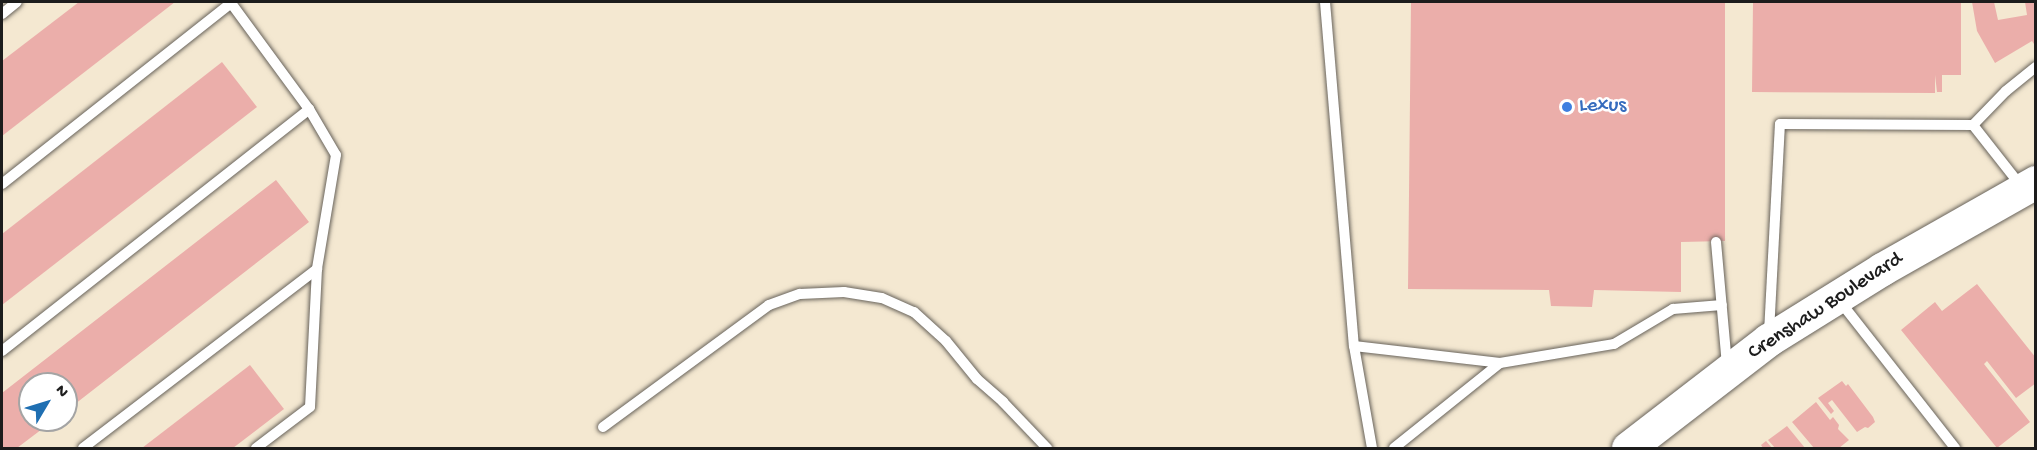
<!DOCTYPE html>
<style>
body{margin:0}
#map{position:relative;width:2037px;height:450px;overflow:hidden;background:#f4e8d1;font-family:"Gochi Hand",sans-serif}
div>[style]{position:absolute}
.building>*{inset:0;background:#ebaeaa}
.roads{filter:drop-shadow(0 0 2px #68635b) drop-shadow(0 0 2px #68635b)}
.service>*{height:10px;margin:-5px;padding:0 5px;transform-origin:5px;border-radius:5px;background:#fff}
.primary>*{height:33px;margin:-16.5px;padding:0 16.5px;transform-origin:16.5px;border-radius:16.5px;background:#fff}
.dots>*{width:16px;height:16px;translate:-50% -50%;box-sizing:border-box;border:3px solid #fff;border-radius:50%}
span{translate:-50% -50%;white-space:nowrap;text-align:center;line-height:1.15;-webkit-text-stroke:5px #fff;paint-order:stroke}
.shop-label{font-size:21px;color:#366cbe}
.left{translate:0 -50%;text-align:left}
.street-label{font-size:21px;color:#1c1c1c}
.frame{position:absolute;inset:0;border:3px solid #1c1c1c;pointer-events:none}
.north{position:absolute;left:18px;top:372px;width:60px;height:60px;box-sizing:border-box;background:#fff;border:2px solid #a4a4a4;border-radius:50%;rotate:52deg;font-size:16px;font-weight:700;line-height:24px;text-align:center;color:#1c1c1c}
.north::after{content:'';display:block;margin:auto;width:21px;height:27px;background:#1f6fb2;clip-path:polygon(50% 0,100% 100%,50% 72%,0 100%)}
</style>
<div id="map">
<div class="building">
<div style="clip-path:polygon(79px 2px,175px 2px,2px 136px,2px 61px)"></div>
<div style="clip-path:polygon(1411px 2px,1725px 2px,1725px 241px,1681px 242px,1681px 292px,1594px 290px,1592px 307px,1551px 306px,1549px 290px,1408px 289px)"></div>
<div style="clip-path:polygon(1753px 2px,1961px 2px,1961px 75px,1942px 75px,1942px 92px,1937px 92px,1935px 75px,1935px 93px,1752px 92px)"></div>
<div style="clip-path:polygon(1972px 2px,1994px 2px,1998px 20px,2027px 15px,2025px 2px,2036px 2px,2036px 47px,2032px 41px,1995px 63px,1977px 31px)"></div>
<div style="clip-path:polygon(222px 62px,257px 107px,2px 305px,2px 234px)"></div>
<div style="clip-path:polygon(276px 180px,309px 222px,66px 411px,66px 384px,30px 384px,30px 420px,54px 420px,17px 448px,2px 448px,2px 393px)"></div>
<div style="clip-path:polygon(1977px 284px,2036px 358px,2036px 383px,2016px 398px,1987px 361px,1984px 364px,2030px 422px,1997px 448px,1901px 330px,1935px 302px,1942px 311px)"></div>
<div style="clip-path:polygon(250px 365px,284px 409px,233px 448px,142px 448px)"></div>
<div style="clip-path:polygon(1842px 381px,1846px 386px,1848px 384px,1873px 417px,1875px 422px,1868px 428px,1865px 427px,1857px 432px,1832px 400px,1828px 403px,1834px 411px,1831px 414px,1818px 398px)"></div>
<div style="clip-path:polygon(1816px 402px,1830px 420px,1833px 417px,1839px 425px,1838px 429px,1849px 440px,1839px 448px,1814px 448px,1792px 422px)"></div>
<div style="clip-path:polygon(1787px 426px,1805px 448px,1775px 448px,1768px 440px)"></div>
<div style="clip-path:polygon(1766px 441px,1772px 448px,1763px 448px,1761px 445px)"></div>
</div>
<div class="roads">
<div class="service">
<div style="left:1325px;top:2px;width:345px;rotate:85.2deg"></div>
<div style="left:1354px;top:346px;width:147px;rotate:6.6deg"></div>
<div style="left:1500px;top:363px;width:116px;rotate:-9.5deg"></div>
<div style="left:1614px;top:344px;width:69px;rotate:-30.7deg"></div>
<div style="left:1673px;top:309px;width:49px;rotate:-4.7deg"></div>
<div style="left:2px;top:14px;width:19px;rotate:-39deg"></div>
<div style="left:1973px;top:125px;width:78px;rotate:51.8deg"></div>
<div style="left:2px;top:184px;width:292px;rotate:-38.3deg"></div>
<div style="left:231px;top:3px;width:132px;rotate:53.7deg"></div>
<div style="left:1716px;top:242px;width:123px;rotate:84.9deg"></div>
<div style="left:1839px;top:300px;width:188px;rotate:51.9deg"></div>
<div style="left:1769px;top:333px;width:209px;rotate:-87deg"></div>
<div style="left:1780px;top:124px;width:193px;rotate:0.3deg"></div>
<div style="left:1973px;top:125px;width:47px;rotate:-45.9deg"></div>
<div style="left:2006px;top:91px;width:38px;rotate:-39deg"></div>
<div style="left:1354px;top:346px;width:104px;rotate:80deg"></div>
<div style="left:2px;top:351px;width:391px;rotate:-38.2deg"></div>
<div style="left:309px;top:109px;width:53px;rotate:59.6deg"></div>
<div style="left:336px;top:155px;width:116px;rotate:99.5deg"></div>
<div style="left:603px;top:427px;width:206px;rotate:-36.3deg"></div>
<div style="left:769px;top:305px;width:33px;rotate:-20deg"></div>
<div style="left:800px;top:294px;width:44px;rotate:-2.6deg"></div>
<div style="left:844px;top:292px;width:38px;rotate:9deg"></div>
<div style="left:882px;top:298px;width:35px;rotate:24deg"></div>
<div style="left:914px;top:312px;width:43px;rotate:42.2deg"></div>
<div style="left:946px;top:341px;width:49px;rotate:50.8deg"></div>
<div style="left:977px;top:379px;width:35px;rotate:41deg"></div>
<div style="left:1003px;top:402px;width:64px;rotate:46.3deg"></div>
<div style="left:83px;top:448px;width:295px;rotate:-37.4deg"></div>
<div style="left:317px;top:269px;width:138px;rotate:92.9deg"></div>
<div style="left:310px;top:407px;width:68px;rotate:142.8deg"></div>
<div style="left:1394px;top:448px;width:136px;rotate:-38.7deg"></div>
</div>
<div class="primary">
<div style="left:1628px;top:448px;width:177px;rotate:-37.6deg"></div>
<div style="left:1768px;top:340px;width:134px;rotate:-31.9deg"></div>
<div style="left:1882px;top:269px;width:177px;rotate:-29.5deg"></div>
</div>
</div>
<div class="dots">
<div style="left:1567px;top:107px;background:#3f7fe0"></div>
</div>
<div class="shop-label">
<span class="left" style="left:1579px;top:107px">Lexus</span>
</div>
<div class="street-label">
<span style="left:1826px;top:307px;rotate:-33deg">Crenshaw Boulevard</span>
</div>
<div class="frame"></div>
<div class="north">N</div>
</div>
